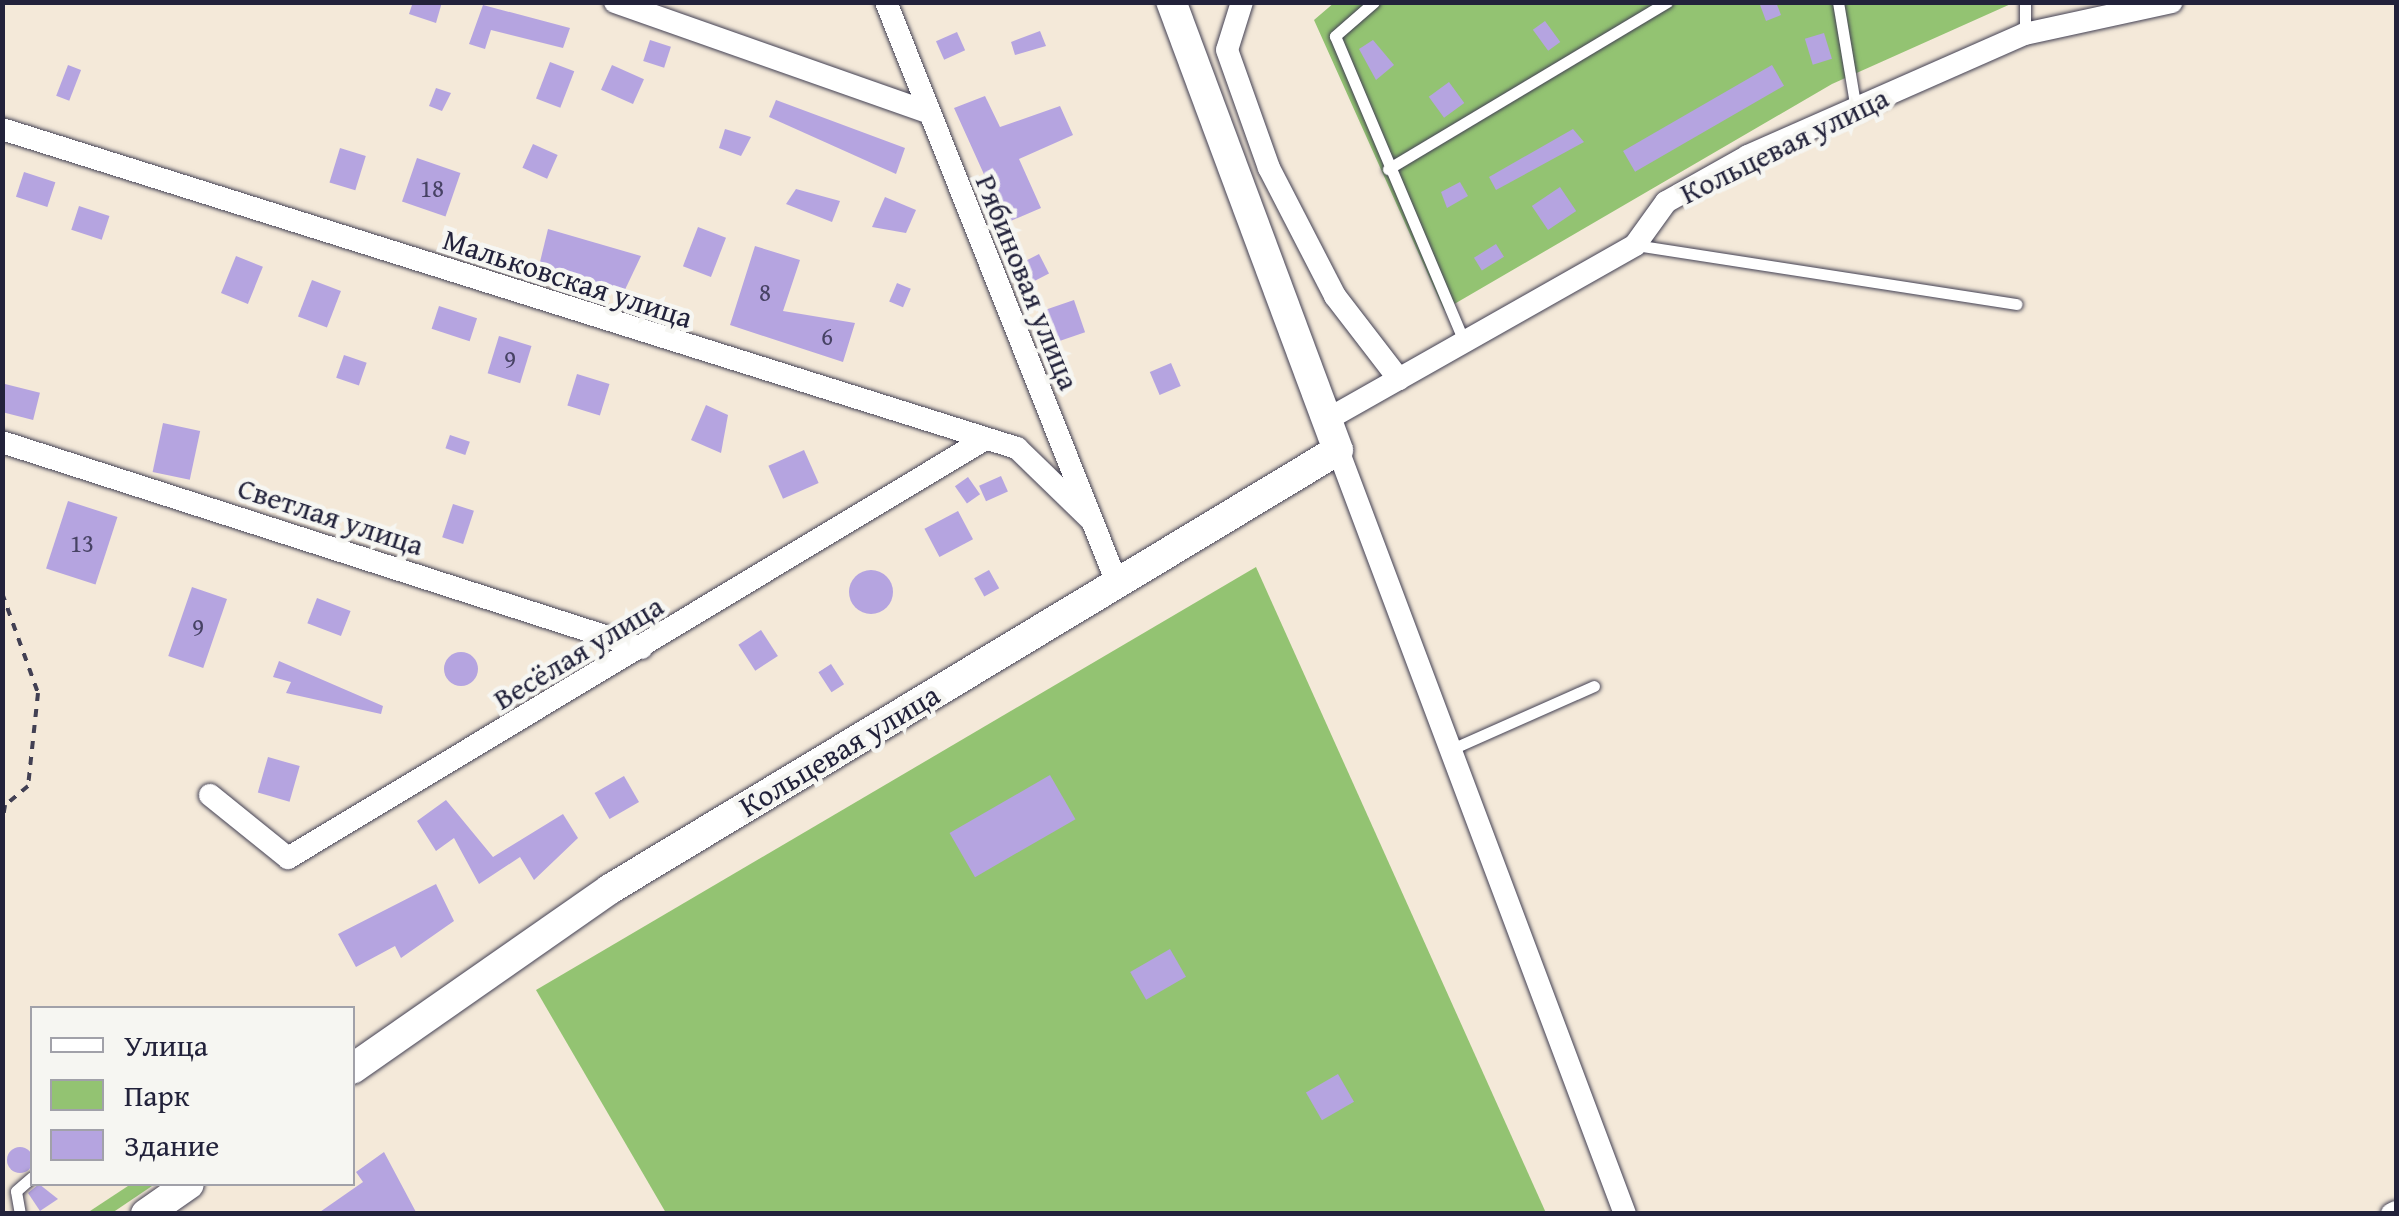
<!DOCTYPE html>
<meta charset="utf-8">
<style>
body{margin:0}
#map{position:relative;width:2399px;height:1216px;overflow:hidden;background:#f4e9d9;font-family:"Gentium Book Plus",serif}
div>[style]{position:absolute}
.green>*{inset:0;background:#93c372}
.building>*{inset:0;background:#b5a4e0;transform-origin:0 0}
.round{border-radius:50%}
.path>*{height:4px;margin-top:-2px;transform-origin:0;background:repeating-linear-gradient(90deg,#424053 0 8px,transparent 0 16px)}
.roads{filter:drop-shadow(0 0 2px #424053) drop-shadow(0 0 2px #424053)}
.lane>*{height:11px;margin:-5.5px;padding:0 5.5px;transform-origin:5.5px;border-radius:5.5px;background:#fff}
.street>*{height:22px;margin:-11px;padding:0 11px;transform-origin:11px;border-radius:11px;background:#fff}
.secondary>*{height:30px;margin:-15px;padding:0 15px;transform-origin:15px;border-radius:15px;background:#fff}
span{translate:-50% -50%;white-space:nowrap;text-align:center;line-height:1.15;-webkit-text-stroke:9px #f6f6f2;paint-order:stroke}
.number-label{font-size:25px;color:#474264}
.number-label span{-webkit-text-stroke-width:0}
.street-label{font-size:30px;color:#22223b}
.frame{position:absolute;inset:0;border:5px solid #22223b;pointer-events:none}
.legend{position:absolute;left:30px;top:1006px;width:325px;height:180px;box-sizing:border-box;background:#f6f6f2;border:2px solid #a1a1a9;margin:0;padding:12px 18px;list-style:none;font-size:30px;color:#22223b}
.legend li{display:flex;align-items:center;gap:20px;height:50px}
.legend b{width:50px;border:2px solid #a1a1a9}
</style>
<div id="map">
<div class="green">
<div style="clip-path:polygon(1335px 2px,2013px 3px,1832px 84px,1444px 310px,1314px 20px)"></div>
<div style="clip-path:polygon(1256px 567px,1546px 1213px,666px 1213px,536px 990px)"></div>
<div style="clip-path:polygon(131px 1184px,155px 1184px,112px 1213px,87px 1213px)"></div>
</div>
<div class="building">
<div style="clip-path:polygon(413px 2px,442px 2px,436px 23px,409px 14px)"></div>
<div style="clip-path:polygon(1759px 2px,1776px 2px,1781px 15px,1766px 21px)"></div>
<div style="clip-path:polygon(483px 5px,570px 28px,563px 48px,491px 30px,485px 49px,469px 44px)"></div>
<div style="left:1545px;top:21px;width:26px;height:15px;rotate:54deg"></div>
<div style="clip-path:polygon(1040px 31px,1046px 46px,1015px 55px,1011px 42px)"></div>
<div style="left:957px;top:32px;width:20px;height:23px;rotate:66deg"></div>
<div style="left:1824px;top:33px;width:27px;height:20px;rotate:73deg"></div>
<div style="left:650px;top:40px;width:22px;height:22px;rotate:18deg"></div>
<div style="clip-path:polygon(1373px 40px,1394px 65px,1376px 80px,1359px 49px)"></div>
<div style="left:550px;top:62px;width:26px;height:39px;rotate:21deg"></div>
<div style="left:68px;top:65px;width:14px;height:33px;rotate:21deg"></div>
<div style="left:612px;top:65px;width:35px;height:27px;rotate:24deg"></div>
<div style="left:1772px;top:65px;width:24px;height:172px;rotate:60deg"></div>
<div style="left:1449px;top:82px;width:26px;height:25px;rotate:54deg"></div>
<div style="clip-path:polygon(436px 88px,451px 93px,442px 111px,429px 106px)"></div>
<div style="clip-path:polygon(985px 96px,1000px 127px,1060px 106px,1073px 135px,1019px 159px,1041px 208px,1006px 223px,954px 108px)"></div>
<div style="clip-path:polygon(776px 100px,905px 148px,896px 174px,769px 117px)"></div>
<div style="clip-path:polygon(725px 129px,751px 137px,741px 156px,719px 148px)"></div>
<div style="clip-path:polygon(1573px 129px,1584px 142px,1496px 190px,1489px 177px)"></div>
<div style="left:533px;top:144px;width:27px;height:26px;rotate:24deg"></div>
<div style="left:340px;top:148px;width:27px;height:36px;rotate:17deg"></div>
<div style="left:417px;top:158px;width:46px;height:46px;rotate:19deg"></div>
<div style="left:24px;top:172px;width:33px;height:26px;rotate:18deg"></div>
<div style="clip-path:polygon(1460px 182px,1468px 196px,1447px 208px,1441px 192px)"></div>
<div style="left:1560px;top:187px;width:29px;height:34px;rotate:56deg"></div>
<div style="clip-path:polygon(796px 189px,840px 201px,832px 222px,786px 204px)"></div>
<div style="clip-path:polygon(885px 197px,916px 210px,906px 233px,872px 227px)"></div>
<div style="left:79px;top:206px;width:32px;height:25px;rotate:18deg"></div>
<div style="left:698px;top:227px;width:30px;height:42px;rotate:21deg"></div>
<div style="clip-path:polygon(548px 229px,641px 256px,622px 296px,539px 266px)"></div>
<div style="left:1496px;top:244px;width:15px;height:26px;rotate:58deg"></div>
<div style="clip-path:polygon(755px 246px,800px 260px,783px 311px,855px 323px,843px 362px,730px 325px)"></div>
<div style="left:1039px;top:254px;width:22px;height:24px;rotate:63deg"></div>
<div style="left:236px;top:256px;width:29px;height:40px;rotate:22deg"></div>
<div style="left:312px;top:280px;width:31px;height:39px;rotate:21deg"></div>
<div style="left:897px;top:283px;width:15px;height:20px;rotate:23deg"></div>
<div style="left:1074px;top:300px;width:34px;height:37px;rotate:71deg"></div>
<div style="left:439px;top:306px;width:40px;height:24px;rotate:18deg"></div>
<div style="left:499px;top:336px;width:34px;height:39px;rotate:17deg"></div>
<div style="left:344px;top:355px;width:24px;height:24px;rotate:19deg"></div>
<div style="left:1171px;top:363px;width:25px;height:23px;rotate:67deg"></div>
<div style="left:577px;top:374px;width:34px;height:33px;rotate:17deg"></div>
<div style="left:5px;top:384px;width:36px;height:28px;rotate:14deg"></div>
<div style="clip-path:polygon(706px 405px,728px 415px,721px 453px,691px 440px)"></div>
<div style="left:163px;top:423px;width:38px;height:50px;rotate:12deg"></div>
<div style="left:450px;top:435px;width:21px;height:14px;rotate:19deg"></div>
<div style="left:804px;top:450px;width:36px;height:39px;rotate:66deg"></div>
<div style="left:1001px;top:476px;width:17px;height:24px;rotate:66deg"></div>
<div style="left:968px;top:477px;width:21px;height:16px;rotate:55deg"></div>
<div style="left:68px;top:501px;width:52px;height:71px;rotate:18deg"></div>
<div style="left:453px;top:504px;width:22px;height:35px;rotate:18deg"></div>
<div style="left:958px;top:511px;width:32px;height:38px;rotate:62deg"></div>
<div style="left:989px;top:570px;width:21px;height:17px;rotate:61deg"></div>
<div class="round" style="left:849px;top:570px;width:44px;height:44px"></div>
<div style="left:192px;top:587px;width:37px;height:73px;rotate:19deg"></div>
<div style="left:317px;top:598px;width:36px;height:27px;rotate:21deg"></div>
<div style="left:761px;top:630px;width:31px;height:27px;rotate:57deg"></div>
<div class="round" style="left:444px;top:652px;width:34px;height:34px"></div>
<div style="clip-path:polygon(279px 661px,383px 706px,381px 714px,286px 693px,291px 682px,273px 677px)"></div>
<div style="left:831px;top:664px;width:24px;height:15px;rotate:57deg"></div>
<div style="left:268px;top:757px;width:33px;height:37px;rotate:16deg"></div>
<div style="left:1050px;top:775px;width:51px;height:116px;rotate:60deg"></div>
<div style="left:624px;top:776px;width:30px;height:34px;rotate:60deg"></div>
<div style="clip-path:polygon(446px 800px,493px 857px,563px 814px,578px 838px,534px 880px,520px 857px,479px 884px,454px 838px,436px 851px,417px 821px)"></div>
<div style="clip-path:polygon(436px 884px,454px 921px,401px 958px,395px 946px,356px 967px,338px 934px)"></div>
<div style="left:1170px;top:949px;width:32px;height:46px;rotate:60deg"></div>
<div style="left:1338px;top:1074px;width:32px;height:37px;rotate:60deg"></div>
<div class="round" style="left:7px;top:1147px;width:26px;height:26px"></div>
<div style="clip-path:polygon(384px 1152px,417px 1214px,317px 1214px,363px 1182px,356px 1172px)"></div>
<div style="clip-path:polygon(39px 1184px,58px 1199px,40px 1211px,28px 1193px)"></div>
</div>
<div class="path">
<div style="left:2px;top:593px;width:106px;rotate:70.2deg"></div>
<div style="left:38px;top:693px;width:94px;rotate:96.1deg"></div>
<div style="left:28px;top:786px;width:30px;rotate:140deg"></div>
<div style="left:5px;top:805px;width:19px;rotate:99deg"></div>
</div>
<div class="roads">
<div class="lane">
<div style="left:1374px;top:2px;width:52px;rotate:138.9deg"></div>
<div style="left:1335px;top:36px;width:332px;rotate:67.1deg"></div>
<div style="left:1838px;top:2px;width:109px;rotate:80.5deg"></div>
<div style="left:2025px;top:2px;width:32px;rotate:90deg"></div>
<div style="left:1388px;top:169px;width:325px;rotate:-30.9deg"></div>
<div style="left:1635px;top:245px;width:386px;rotate:8.8deg"></div>
<div style="left:1454px;top:748px;width:153px;rotate:-23.9deg"></div>
<div style="left:20px;top:1214px;width:23px;rotate:-100deg"></div>
<div style="left:16px;top:1191px;width:21px;rotate:-41deg"></div>
</div>
<div class="street">
<div style="left:615px;top:2px;width:331px;rotate:19.4deg"></div>
<div style="left:886px;top:2px;width:625px;rotate:68.32deg"></div>
<div style="left:1242px;top:2px;width:50px;rotate:107.4deg"></div>
<div style="left:1227px;top:50px;width:125px;rotate:70.4deg"></div>
<div style="left:1269px;top:168px;width:144px;rotate:62.7deg"></div>
<div style="left:1335px;top:296px;width:105px;rotate:52.4deg"></div>
<div style="left:2px;top:129px;width:1064px;rotate:17.45deg"></div>
<div style="left:1017px;top:448px;width:103px;rotate:44.2deg"></div>
<div style="left:1328px;top:419px;width:353px;rotate:-29.5deg"></div>
<div style="left:1635px;top:245px;width:53px;rotate:-54.2deg"></div>
<div style="left:1666px;top:202px;width:94px;rotate:-29.3deg"></div>
<div style="left:1748px;top:156px;width:303px;rotate:-23.8deg"></div>
<div style="left:2025px;top:34px;width:150px;rotate:-12.3deg"></div>
<div style="left:2px;top:442px;width:672px;rotate:17.84deg"></div>
<div style="left:1338px;top:450px;width:816px;rotate:69.41deg"></div>
<div style="left:210px;top:795px;width:100px;rotate:38.9deg"></div>
<div style="left:288px;top:858px;width:810px;rotate:-31deg"></div>
<div style="left:2392px;top:1214px;width:4px;rotate:-27deg"></div>
</div>
<div class="secondary">
<div style="left:352px;top:1069px;width:315px;rotate:-34.9deg"></div>
<div style="left:610px;top:889px;width:850px;rotate:-31.09deg"></div>
<div style="left:1338px;top:450px;width:478px;rotate:-110.4deg"></div>
<div style="left:146px;top:1214px;width:52px;rotate:-34.9deg"></div>
</div>
</div>
<div class="number-label">
<span style="left:432px;top:188px">18</span>
<span style="left:765px;top:292px">8</span>
<span style="left:827px;top:336px">6</span>
<span style="left:510px;top:359px">9</span>
<span style="left:82px;top:543px">13</span>
<span style="left:198px;top:627px">9</span>
</div>
<div class="street-label">
<span style="left:1784px;top:145px;rotate:-26deg">Кольцевая улица</span>
<span style="left:568px;top:278px;rotate:18deg">Мальковская улица</span>
<span style="left:1028px;top:282px;rotate:68deg">Рябиновая улица</span>
<span style="left:331px;top:516px;rotate:18deg">Светлая улица</span>
<span style="left:578px;top:652px;rotate:-31deg">Весёлая улица</span>
<span style="left:839px;top:750px;rotate:-31deg">Кольцевая улица</span>
</div>
<div class="frame"></div>
<ul class="legend">
<li><b style="height:12px;background:#fff"></b>Улица</li>
<li><b style="height:28px;background:#93c372"></b>Парк</li>
<li><b style="height:28px;background:#b5a4e0"></b>Здание</li>
</ul>
</div>
